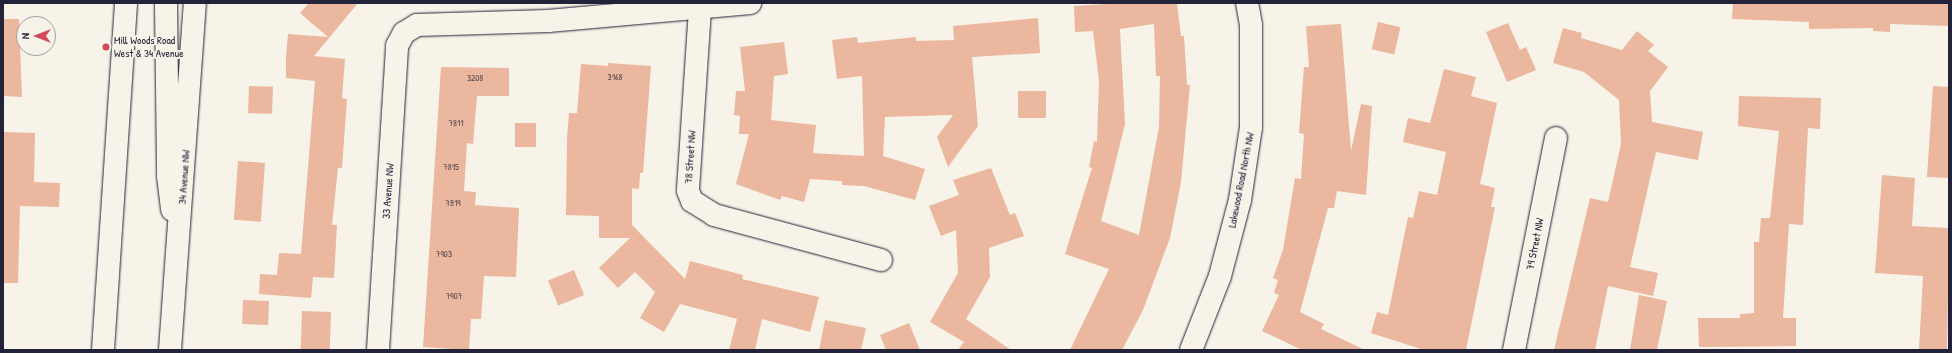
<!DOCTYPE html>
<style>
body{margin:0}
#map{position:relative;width:1952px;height:353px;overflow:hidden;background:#f7f3e8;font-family:"Patrick Hand",sans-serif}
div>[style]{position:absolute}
.building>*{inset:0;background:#ebb79e;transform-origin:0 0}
.roads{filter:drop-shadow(0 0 1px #22223b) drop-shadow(0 0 1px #22223b)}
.minor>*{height:22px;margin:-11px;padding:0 11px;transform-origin:11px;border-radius:11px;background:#f7f3e8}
.tertiary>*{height:22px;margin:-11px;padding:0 11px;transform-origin:11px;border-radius:11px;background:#f7f3e8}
.secondary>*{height:22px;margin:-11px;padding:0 11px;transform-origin:11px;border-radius:11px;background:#f7f3e8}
.dots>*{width:11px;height:11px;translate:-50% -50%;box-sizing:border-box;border:2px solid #f7f3e8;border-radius:50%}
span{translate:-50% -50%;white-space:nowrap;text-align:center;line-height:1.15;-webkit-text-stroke:4px #f7f3e8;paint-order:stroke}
.number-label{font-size:9px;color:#544754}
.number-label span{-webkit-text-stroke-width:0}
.poi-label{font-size:11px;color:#22223b}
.left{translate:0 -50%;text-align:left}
.street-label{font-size:11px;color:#22223b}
.frame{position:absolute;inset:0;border:4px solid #22223b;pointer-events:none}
.north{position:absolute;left:16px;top:16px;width:40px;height:40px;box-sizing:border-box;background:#f7f3e8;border:1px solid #a29fa3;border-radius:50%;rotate:270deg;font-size:11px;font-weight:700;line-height:16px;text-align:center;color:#22223b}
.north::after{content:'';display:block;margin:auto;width:14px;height:18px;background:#d1495b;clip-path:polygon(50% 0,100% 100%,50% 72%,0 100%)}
</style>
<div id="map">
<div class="building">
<div style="clip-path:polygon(309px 3px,358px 3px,314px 56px,345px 59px,342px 98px,347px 99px,342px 168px,338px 168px,332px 225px,337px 225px,334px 278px,313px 277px,311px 298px,259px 294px,260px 274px,277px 275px,279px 253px,301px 254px,315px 81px,286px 78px,286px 56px,288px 34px,328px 37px,300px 13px)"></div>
<div style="clip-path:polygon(evenodd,1122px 3px,1177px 3px,1181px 36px,1184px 36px,1187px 85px,1190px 85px,1181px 182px,1170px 238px,1143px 310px,1122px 350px,1070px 350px,1109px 269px,1065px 254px,1092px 168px,1089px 167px,1094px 141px,1097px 142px,1099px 81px,1093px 31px,1075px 32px,1074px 6px,1122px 3px,1154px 24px,1156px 76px,1160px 76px,1159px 127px,1139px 235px,1101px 221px,1125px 124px,1120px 29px,1154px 24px)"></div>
<div style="clip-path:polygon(1733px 3px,1949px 3px,1949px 26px,1890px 24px,1890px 32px,1873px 31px,1873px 28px,1809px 29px,1809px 22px,1732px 19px)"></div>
<div style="clip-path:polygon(1038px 18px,1040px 53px,972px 57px,978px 126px,948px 167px,937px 137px,953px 115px,885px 117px,883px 156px,925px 169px,915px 200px,864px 186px,842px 185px,842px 181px,810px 179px,804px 202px,782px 196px,780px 200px,736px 184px,749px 134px,739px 134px,740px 116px,734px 115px,736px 91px,745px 91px,740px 47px,784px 42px,788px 74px,774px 76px,771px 120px,816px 125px,813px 153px,864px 156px,862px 76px,837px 79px,832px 40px,857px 37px,858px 43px,916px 37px,916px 41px,954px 40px,953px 26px)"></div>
<div style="clip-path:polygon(3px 19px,19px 19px,22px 97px,3px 96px)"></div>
<div style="left:1378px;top:22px;width:23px;height:28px;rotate:13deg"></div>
<div style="clip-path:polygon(1508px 23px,1520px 50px,1526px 47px,1536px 70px,1507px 82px,1486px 32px)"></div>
<div style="clip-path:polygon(1341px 24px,1351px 151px,1361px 104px,1372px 106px,1366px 195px,1337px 191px,1334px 208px,1328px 208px,1300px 312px,1324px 324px,1321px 329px,1365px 350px,1302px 350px,1262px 331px,1279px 295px,1274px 293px,1278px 280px,1273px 278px,1283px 250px,1295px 178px,1301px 179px,1304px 134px,1299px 133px,1304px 67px,1309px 67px,1306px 26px)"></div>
<div style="clip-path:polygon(1563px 28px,1582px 33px,1581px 38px,1622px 50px,1637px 31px,1654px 45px,1648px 51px,1668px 67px,1650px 91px,1652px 122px,1703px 132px,1698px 160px,1656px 152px,1630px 267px,1658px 273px,1653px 296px,1608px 286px,1595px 350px,1554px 350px,1590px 198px,1608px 202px,1621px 144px,1619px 100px,1584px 72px,1553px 63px)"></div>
<div style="clip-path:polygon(608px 63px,651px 66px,643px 173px,640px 173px,639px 189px,632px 188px,632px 225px,685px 279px,690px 261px,743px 275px,742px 279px,819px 297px,810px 332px,762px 319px,755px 350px,729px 350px,737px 319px,680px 304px,664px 332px,640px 318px,655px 292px,635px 272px,618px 288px,599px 268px,630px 238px,599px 238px,599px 216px,566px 215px,567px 139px,569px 113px,577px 113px,581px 64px,608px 66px)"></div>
<div style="clip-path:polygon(441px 67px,509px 68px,509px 96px,477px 96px,473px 144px,467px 143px,464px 191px,476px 192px,475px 205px,519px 208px,516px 277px,484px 276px,481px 319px,471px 319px,469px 350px,423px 347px)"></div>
<div style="clip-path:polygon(1444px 69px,1476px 77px,1471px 96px,1497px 103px,1480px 184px,1495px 188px,1491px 207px,1495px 207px,1466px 350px,1424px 350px,1371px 333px,1377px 312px,1388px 315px,1408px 217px,1413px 218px,1419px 191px,1437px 195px,1446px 152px,1403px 142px,1408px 118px,1430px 123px)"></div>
<div style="left:249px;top:86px;width:24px;height:27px;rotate:2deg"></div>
<div style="clip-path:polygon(1933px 86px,1949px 87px,1949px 178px,1927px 177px)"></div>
<div style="left:1018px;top:91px;width:28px;height:27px"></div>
<div style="clip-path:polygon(1739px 96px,1821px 98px,1820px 129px,1808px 128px,1803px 225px,1789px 224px,1783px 318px,1796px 318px,1796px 346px,1699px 347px,1698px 318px,1740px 318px,1740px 314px,1754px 313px,1754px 242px,1759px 242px,1761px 218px,1770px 218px,1779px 131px,1738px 126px)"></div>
<div style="left:515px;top:123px;width:21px;height:24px"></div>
<div style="clip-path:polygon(3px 132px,35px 133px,34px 182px,60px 183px,59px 207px,20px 206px,18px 283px,3px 283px)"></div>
<div style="left:238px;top:161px;width:27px;height:59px;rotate:4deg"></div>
<div style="clip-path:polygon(991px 168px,1010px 215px,1015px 213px,1024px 236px,989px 248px,990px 277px,966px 319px,1011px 350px,958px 350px,964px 342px,930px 322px,958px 273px,956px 230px,941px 236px,929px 206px,959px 195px,953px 180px)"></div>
<div style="clip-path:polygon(1882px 175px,1915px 178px,1912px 226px,1949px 228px,1947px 350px,1919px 350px,1923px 276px,1875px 273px)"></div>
<div style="left:574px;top:270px;width:27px;height:28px;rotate:68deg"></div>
<div style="clip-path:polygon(1639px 295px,1667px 301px,1657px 350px,1630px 350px)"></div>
<div style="left:243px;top:300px;width:26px;height:24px;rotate:2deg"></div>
<div style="left:302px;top:311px;width:29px;height:39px;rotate:2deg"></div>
<div style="clip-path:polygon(825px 320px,866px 328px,861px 350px,819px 350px)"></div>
<div style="clip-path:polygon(909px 323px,920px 350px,886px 350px,880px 335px)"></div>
</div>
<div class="roads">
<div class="minor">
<div style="left:700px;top:9px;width:182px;rotate:93.8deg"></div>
<div style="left:688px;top:191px;width:11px;rotate:68deg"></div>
<div style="left:692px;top:201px;width:26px;rotate:32deg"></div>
<div style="left:714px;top:215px;width:173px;rotate:15.1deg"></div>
<div style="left:378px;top:350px;width:305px;rotate:-86.4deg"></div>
<div style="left:397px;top:46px;width:15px;rotate:-62deg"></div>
<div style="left:404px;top:33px;width:15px;rotate:-32deg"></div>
<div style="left:417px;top:25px;width:131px;rotate:-1.7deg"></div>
<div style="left:548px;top:21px;width:203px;rotate:-5.1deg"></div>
<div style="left:1514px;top:350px;width:216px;rotate:-78.8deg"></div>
</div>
<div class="tertiary">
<div style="left:1191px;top:350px;width:79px;rotate:-68.6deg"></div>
<div style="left:1220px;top:276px;width:79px;rotate:-75.3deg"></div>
<div style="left:1240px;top:200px;width:74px;rotate:-81.4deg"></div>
<div style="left:1251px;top:127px;width:102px;rotate:-90deg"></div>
<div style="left:1251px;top:25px;width:22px;rotate:-100deg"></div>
</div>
<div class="secondary">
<div style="left:166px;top:3px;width:173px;rotate:89.3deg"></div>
<div style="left:168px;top:176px;width:34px;rotate:83deg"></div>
<div style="left:103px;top:350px;width:348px;rotate:-86.2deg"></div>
<div style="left:170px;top:350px;width:348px;rotate:-85.9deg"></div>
</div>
</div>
<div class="dots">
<div style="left:106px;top:47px;background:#d1495b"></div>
</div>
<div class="number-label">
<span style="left:615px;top:77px">3168</span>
<span style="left:475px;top:78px">3208</span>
<span style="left:456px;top:123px">7811</span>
<span style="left:451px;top:167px">7815</span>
<span style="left:453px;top:203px">7819</span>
<span style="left:444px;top:254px">7903</span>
<span style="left:454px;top:296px">7907</span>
</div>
<div class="poi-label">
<span class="left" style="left:114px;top:47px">Mill Woods Road<br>West &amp; 34 Avenue</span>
</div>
<div class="street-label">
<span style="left:690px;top:157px;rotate:-86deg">78 Street NW</span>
<span style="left:184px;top:177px;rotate:-86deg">34 Avenue NW</span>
<span style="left:1241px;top:180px;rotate:-79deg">Lakewood Road North NW</span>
<span style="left:388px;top:191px;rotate:-86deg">33 Avenue NW</span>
<span style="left:1535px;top:244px;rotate:-79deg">79 Street NW</span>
</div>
<div class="frame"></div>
<div class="north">N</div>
</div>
